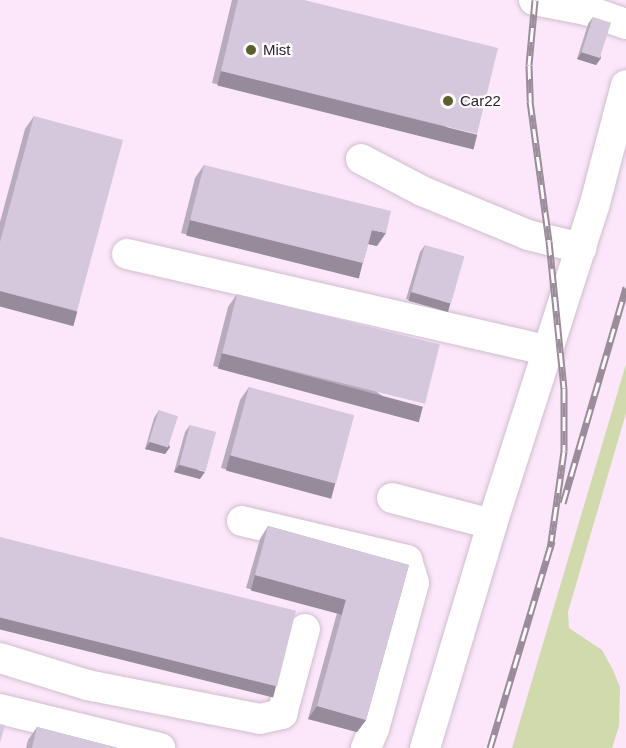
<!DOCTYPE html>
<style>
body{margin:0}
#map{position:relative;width:626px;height:748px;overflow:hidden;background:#fbe7f9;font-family:Arial,sans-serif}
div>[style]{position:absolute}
.green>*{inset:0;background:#d0daac}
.roads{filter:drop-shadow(0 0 2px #d0bdce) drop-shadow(0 0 2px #d0bdce)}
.minor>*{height:30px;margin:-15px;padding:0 15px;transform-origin:15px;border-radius:15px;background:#fff}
.rail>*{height:7px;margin-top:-3.5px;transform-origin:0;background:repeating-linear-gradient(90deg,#fefafe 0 14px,#9a8c99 0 28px);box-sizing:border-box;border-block:2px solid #9a8c99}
.wall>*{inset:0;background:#b7abbd}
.shaded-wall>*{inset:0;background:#958b9a;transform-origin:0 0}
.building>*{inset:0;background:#d5c7dc;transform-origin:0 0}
.dots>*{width:16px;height:16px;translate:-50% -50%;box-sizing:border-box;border:3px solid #fefafe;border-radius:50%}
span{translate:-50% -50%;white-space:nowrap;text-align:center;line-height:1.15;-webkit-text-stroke:4.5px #fefafe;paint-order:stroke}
.poi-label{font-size:15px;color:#2c252b}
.left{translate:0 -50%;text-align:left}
</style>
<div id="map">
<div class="green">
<div style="clip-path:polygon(626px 364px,626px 413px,568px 612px,569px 628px,602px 650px,613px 670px,620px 687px,619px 726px,612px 748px,512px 748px)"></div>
</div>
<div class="roads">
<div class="minor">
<div style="left:534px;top:0;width:53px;rotate:10.9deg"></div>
<div style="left:586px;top:10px;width:42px;rotate:19.3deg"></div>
<div style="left:361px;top:159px;width:69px;rotate:27.7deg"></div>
<div style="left:422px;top:191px;width:115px;rotate:22.5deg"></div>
<div style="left:528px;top:235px;width:55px;rotate:13.8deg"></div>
<div style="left:127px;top:254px;width:433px;rotate:12.9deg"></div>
<div style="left:392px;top:498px;width:103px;rotate:14.6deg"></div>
<div style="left:242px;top:521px;width:170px;rotate:13.3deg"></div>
<div style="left:407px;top:560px;width:24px;rotate:73deg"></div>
<div style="left:414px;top:583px;width:151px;rotate:105.3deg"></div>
<div style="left:374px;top:729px;width:21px;rotate:113deg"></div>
<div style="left:0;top:658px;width:91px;rotate:17.2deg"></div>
<div style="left:87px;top:685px;width:176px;rotate:11.1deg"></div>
<div style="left:260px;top:719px;width:23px;rotate:-13deg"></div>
<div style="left:282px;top:714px;width:88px;rotate:-74.9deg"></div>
<div style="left:0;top:709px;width:165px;rotate:13.7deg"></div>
<div style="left:425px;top:748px;width:234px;rotate:-73.3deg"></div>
<div style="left:492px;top:524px;width:333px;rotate:-72.2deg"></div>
<div style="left:594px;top:207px;width:126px;rotate:-75.3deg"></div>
</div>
</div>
<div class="rail">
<div style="left:535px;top:0;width:65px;rotate:95.3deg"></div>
<div style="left:529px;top:65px;width:36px;rotate:88deg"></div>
<div style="left:530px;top:101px;width:141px;rotate:82.3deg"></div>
<div style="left:549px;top:241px;width:148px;rotate:84.2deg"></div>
<div style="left:564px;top:388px;width:63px;rotate:90deg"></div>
<div style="left:564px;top:451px;width:99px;rotate:98.1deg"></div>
<div style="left:563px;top:503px;width:225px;rotate:-73.7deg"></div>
<div style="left:490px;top:748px;width:216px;rotate:-73.3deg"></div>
</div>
<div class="wall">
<div style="clip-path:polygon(232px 0,304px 0,468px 146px,212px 83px)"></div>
<div style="clip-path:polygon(593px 17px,601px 58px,596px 65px,577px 59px,588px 24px)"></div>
<div style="clip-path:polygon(34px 116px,77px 311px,69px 324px,0 306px,0 222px,25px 129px)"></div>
<div style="clip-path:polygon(204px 165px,377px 246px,368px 244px,363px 263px,354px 276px,181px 233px,195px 178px)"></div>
<div style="clip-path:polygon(425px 245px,445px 310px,406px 299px,420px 252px)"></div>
<div style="clip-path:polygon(237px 294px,414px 418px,213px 366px,228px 307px)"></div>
<div style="clip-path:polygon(249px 387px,335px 484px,326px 497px,221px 468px,240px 400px)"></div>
<div style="clip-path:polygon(159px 410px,170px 447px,165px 454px,145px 449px,154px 418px)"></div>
<div style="clip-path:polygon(190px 425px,200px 479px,174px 472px,185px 432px)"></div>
<div style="clip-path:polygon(268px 526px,409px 565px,366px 720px,357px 732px,308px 719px,337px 613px,246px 588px,260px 539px)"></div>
<div style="clip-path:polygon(37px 727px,118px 748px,26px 748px,28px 740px)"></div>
</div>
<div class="shaded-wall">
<div style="clip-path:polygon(582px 52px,601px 58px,596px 65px,577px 59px)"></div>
<div style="left:221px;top:71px;width:264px;height:15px;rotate:14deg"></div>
<div style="left:190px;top:220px;width:178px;height:16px;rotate:14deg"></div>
<div style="clip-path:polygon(372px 230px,386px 233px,377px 246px,363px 243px)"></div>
<div style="left:0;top:291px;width:80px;height:15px;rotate:15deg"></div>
<div style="left:411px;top:292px;width:41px;height:9px;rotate:16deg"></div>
<div style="left:222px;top:353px;width:208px;height:16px;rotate:15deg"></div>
<div style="clip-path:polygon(150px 442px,170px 447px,165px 454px,145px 449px)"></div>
<div style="left:230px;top:455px;width:109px;height:16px;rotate:15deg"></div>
<div style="clip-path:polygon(179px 465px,205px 472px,200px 479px,174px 472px)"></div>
<div style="left:255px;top:575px;width:94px;height:16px;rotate:15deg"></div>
<div style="left:0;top:615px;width:285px;height:14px;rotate:14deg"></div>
<div style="clip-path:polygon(317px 706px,366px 720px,357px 732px,308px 719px)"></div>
</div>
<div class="building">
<div style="clip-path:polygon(238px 0,304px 0,498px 48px,477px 134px,221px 71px)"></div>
<div style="left:593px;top:17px;width:19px;height:37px;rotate:18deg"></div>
<div style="clip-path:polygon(34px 116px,123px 140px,77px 311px,0 291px,0 242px)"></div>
<div style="clip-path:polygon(204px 165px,391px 211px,386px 233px,372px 230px,363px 263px,190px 220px)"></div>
<div style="left:425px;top:245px;width:41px;height:49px;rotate:16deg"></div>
<div style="left:237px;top:294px;width:209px;height:61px;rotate:14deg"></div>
<div style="left:249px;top:387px;width:109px;height:71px;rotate:15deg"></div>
<div style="left:159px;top:410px;width:20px;height:33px;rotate:18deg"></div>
<div style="left:190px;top:425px;width:27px;height:41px;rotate:15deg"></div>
<div style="clip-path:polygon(268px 526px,409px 565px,366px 720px,317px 706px,346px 600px,255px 575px)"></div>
<div style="left:0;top:537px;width:305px;height:78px;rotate:14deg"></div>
<div style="clip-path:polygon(0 724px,5px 725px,0 743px)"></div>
<div style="clip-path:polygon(37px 727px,118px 748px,32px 748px)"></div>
</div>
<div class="dots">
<div style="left:251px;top:50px;background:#5a5f2d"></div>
<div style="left:448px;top:101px;background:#5a5f2d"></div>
</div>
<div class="poi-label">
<span class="left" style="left:263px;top:50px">Mist</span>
<span class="left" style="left:460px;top:101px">Car22</span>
</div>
</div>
